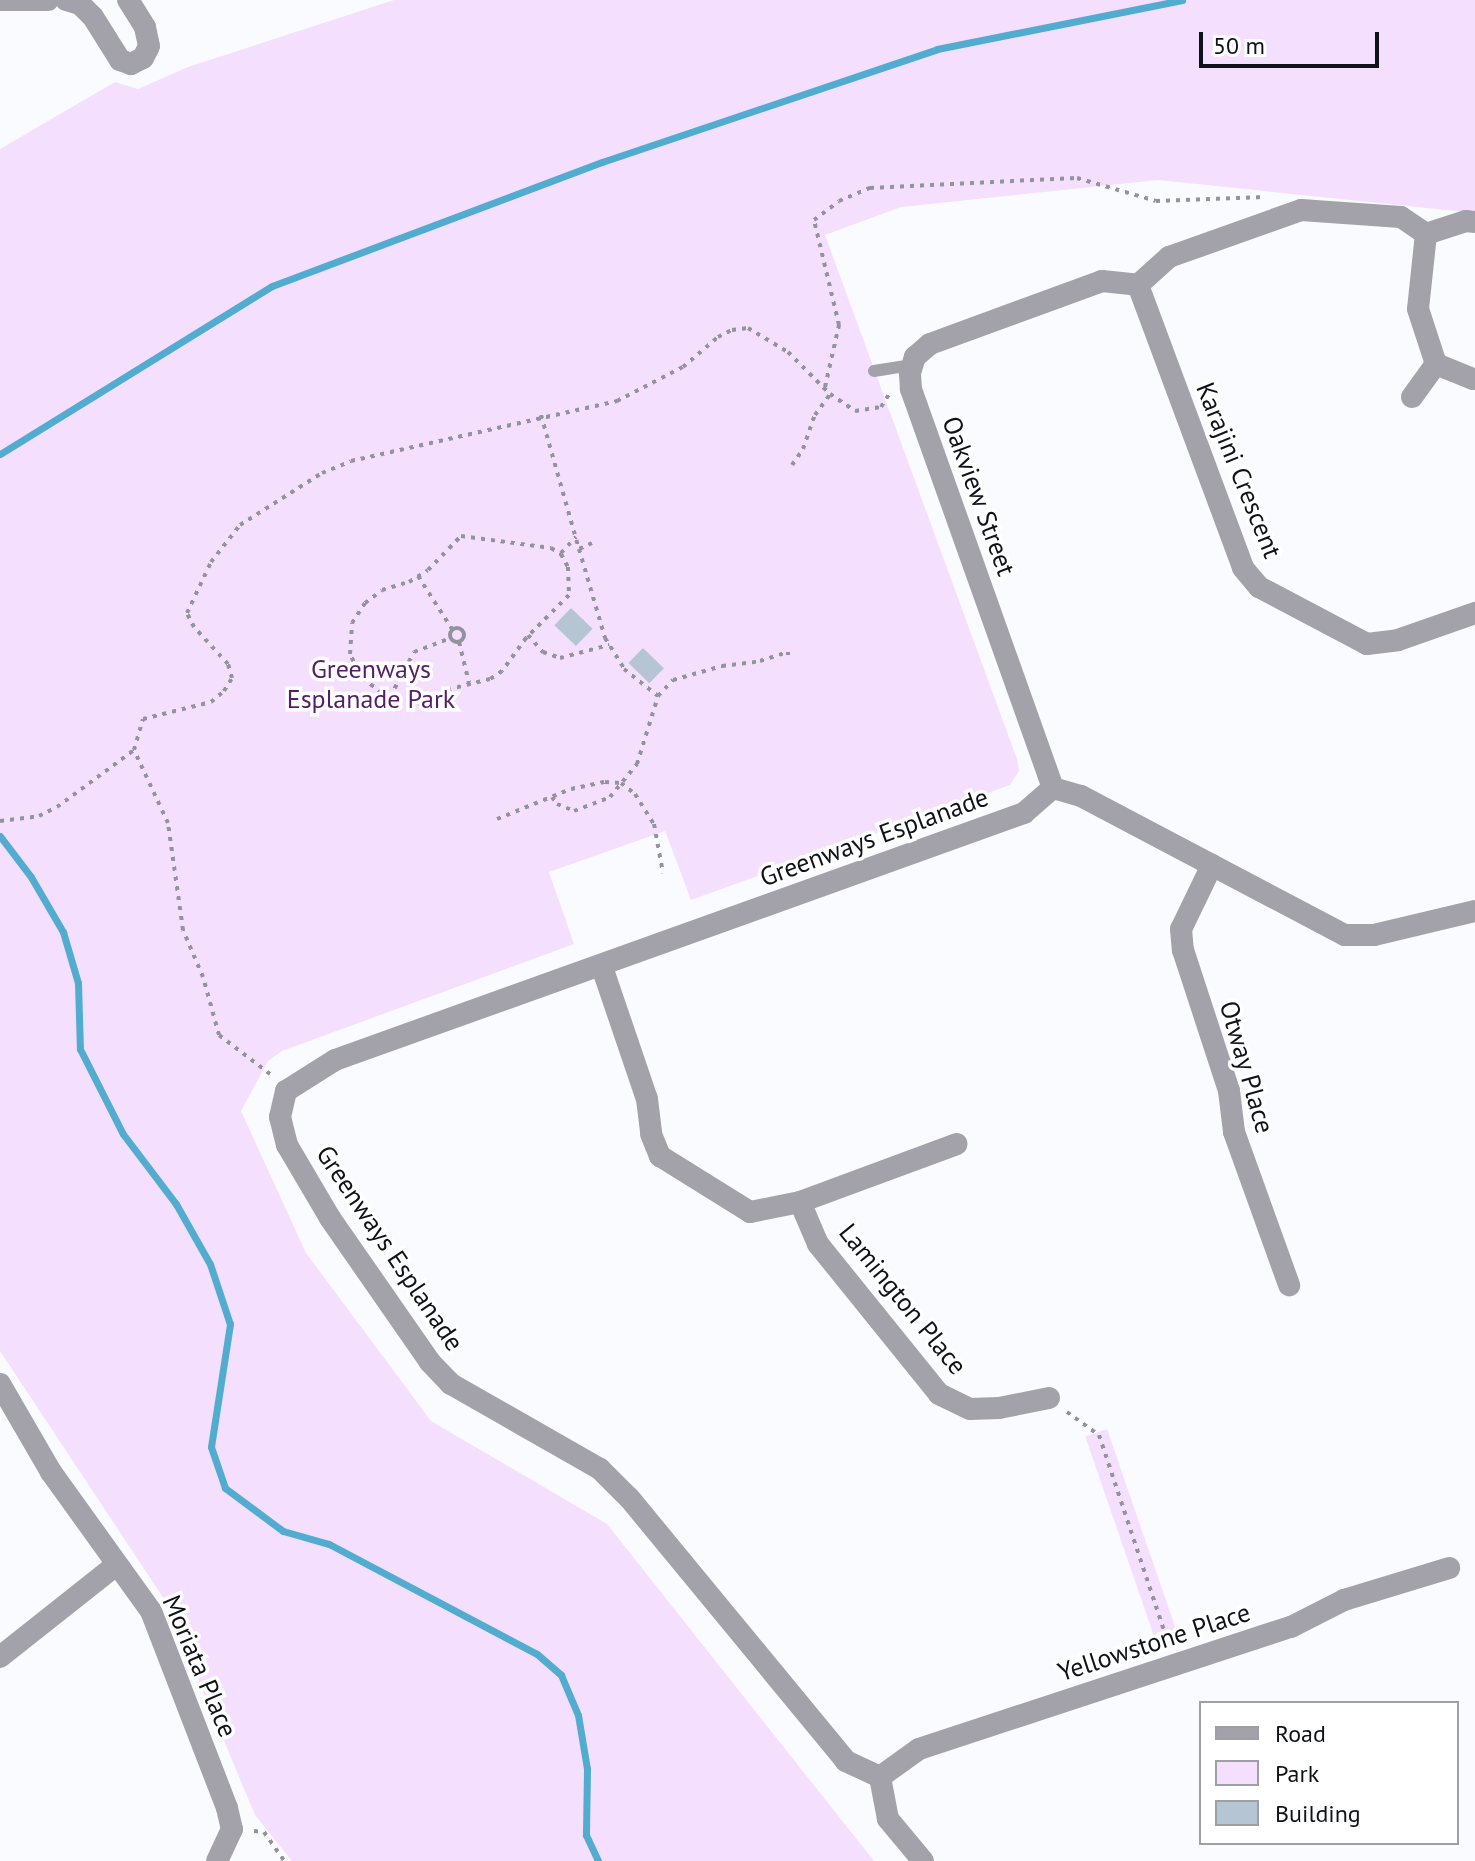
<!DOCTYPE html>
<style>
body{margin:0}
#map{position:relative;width:1475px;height:1861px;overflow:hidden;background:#fafbff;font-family:"PT Sans",sans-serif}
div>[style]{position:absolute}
.green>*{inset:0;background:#f5dfff;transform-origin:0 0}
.stream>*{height:7px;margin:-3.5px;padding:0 3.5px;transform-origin:3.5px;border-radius:3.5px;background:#51accf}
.building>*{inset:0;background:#b6c5d3;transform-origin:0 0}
.path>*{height:4px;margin-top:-2px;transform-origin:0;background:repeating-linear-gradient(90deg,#929499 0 4px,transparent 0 10px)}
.path>.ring{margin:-2px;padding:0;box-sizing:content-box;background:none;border:4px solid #929499;border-radius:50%}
.service>*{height:12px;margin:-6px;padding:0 6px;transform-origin:6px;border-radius:6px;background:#a3a2aa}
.minor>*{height:22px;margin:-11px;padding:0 11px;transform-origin:11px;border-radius:11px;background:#a3a2aa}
.tertiary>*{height:22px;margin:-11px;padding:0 11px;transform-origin:11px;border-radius:11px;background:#a3a2aa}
span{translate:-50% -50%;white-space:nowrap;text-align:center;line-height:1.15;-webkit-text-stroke:7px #fff;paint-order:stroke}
.street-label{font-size:26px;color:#101219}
.park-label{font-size:26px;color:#541e68}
.legend{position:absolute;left:1199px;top:1701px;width:260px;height:144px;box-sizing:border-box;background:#fff;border:2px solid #9fa0a3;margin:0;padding:10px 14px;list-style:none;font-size:24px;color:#101219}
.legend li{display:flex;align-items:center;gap:16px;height:40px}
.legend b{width:40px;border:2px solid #9fa0a3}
.scale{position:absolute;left:1199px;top:32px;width:180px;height:36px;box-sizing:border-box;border:4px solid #101219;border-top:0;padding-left:10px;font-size:24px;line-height:28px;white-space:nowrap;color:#101219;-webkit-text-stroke:6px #fff;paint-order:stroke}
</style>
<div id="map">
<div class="green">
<div style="clip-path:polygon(394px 0,1475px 0,1475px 213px,1158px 180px,901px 207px,825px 235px,1017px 759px,1019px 771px,1010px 785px,691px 900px,665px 831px,549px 872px,574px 944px,282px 1051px,268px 1061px,241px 1111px,306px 1253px,431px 1421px,607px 1524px,874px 1861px,292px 1861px,255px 1815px,166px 1602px,0 1351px,0 149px,115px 82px,138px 89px,188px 67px)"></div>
<div style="left:1107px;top:1429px;width:215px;height:23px;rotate:71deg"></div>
</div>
<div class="stream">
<div style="left:0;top:454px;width:320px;rotate:-31.7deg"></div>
<div style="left:272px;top:286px;width:353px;rotate:-20.6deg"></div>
<div style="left:602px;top:162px;width:354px;rotate:-18.6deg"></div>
<div style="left:937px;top:49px;width:250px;rotate:-11.3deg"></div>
<div style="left:0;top:836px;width:51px;rotate:52.9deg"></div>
<div style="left:31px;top:877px;width:64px;rotate:59.8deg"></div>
<div style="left:63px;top:932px;width:53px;rotate:73.6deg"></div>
<div style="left:78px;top:983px;width:66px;rotate:88.3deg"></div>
<div style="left:80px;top:1049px;width:95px;rotate:63.2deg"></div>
<div style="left:123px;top:1134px;width:88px;rotate:52.9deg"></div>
<div style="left:176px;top:1204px;width:69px;rotate:60.5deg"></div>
<div style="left:210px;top:1264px;width:63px;rotate:71.6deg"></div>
<div style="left:230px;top:1324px;width:124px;rotate:98.8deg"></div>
<div style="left:211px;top:1447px;width:43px;rotate:71.1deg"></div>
<div style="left:225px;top:1488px;width:72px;rotate:36.6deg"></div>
<div style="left:283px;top:1531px;width:48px;rotate:15.8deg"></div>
<div style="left:329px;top:1544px;width:235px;rotate:27.9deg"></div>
<div style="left:537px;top:1654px;width:32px;rotate:41deg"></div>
<div style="left:561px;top:1675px;width:43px;rotate:67deg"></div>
<div style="left:578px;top:1715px;width:55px;rotate:80.5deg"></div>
<div style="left:587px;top:1769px;width:66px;rotate:90.9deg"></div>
<div style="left:586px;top:1835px;width:29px;rotate:65deg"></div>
</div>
<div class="building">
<div style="left:571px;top:608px;width:30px;height:24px;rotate:44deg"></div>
<div style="left:643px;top:648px;width:29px;height:21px;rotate:44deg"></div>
</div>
<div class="path">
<div style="left:825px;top:387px;width:64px;rotate:-77.3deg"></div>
<div style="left:839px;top:325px;width:108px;rotate:-103.4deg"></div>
<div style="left:814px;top:220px;width:31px;rotate:-37deg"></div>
<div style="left:839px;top:201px;width:34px;rotate:-23deg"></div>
<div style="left:870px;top:188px;width:207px;rotate:-2.8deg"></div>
<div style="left:1077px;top:178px;width:82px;rotate:16.2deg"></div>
<div style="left:1156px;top:201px;width:109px;rotate:-2.1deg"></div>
<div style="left:541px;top:415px;width:139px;rotate:74.2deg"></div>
<div style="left:792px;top:465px;width:19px;rotate:-55deg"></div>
<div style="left:803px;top:449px;width:36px;rotate:-71deg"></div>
<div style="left:815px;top:415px;width:26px;rotate:-54deg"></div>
<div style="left:461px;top:536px;width:91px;rotate:7.6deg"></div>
<div style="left:551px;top:548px;width:12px;rotate:31deg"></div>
<div style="left:561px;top:554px;width:15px;rotate:62deg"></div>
<div style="left:568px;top:567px;width:28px;rotate:88deg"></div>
<div style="left:569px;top:595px;width:61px;rotate:135deg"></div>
<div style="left:526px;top:638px;width:41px;rotate:126deg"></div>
<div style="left:502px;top:671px;width:14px;rotate:146deg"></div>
<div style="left:490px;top:679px;width:45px;rotate:166deg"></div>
<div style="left:446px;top:690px;width:27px;rotate:152deg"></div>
<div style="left:422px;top:703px;width:11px;rotate:170deg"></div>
<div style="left:411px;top:705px;width:22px;rotate:-162deg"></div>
<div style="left:390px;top:698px;width:29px;rotate:-145deg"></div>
<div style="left:366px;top:681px;width:14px;rotate:-126deg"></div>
<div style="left:358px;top:670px;width:18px;rotate:-117deg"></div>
<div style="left:350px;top:654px;width:31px;rotate:-86deg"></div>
<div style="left:352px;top:623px;width:24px;rotate:-57deg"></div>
<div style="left:365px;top:603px;width:21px;rotate:-37deg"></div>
<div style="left:382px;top:590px;width:28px;rotate:-17deg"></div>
<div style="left:409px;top:582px;width:22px;rotate:-32deg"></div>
<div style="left:428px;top:570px;width:47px;rotate:-45.9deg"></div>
<div style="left:592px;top:543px;width:14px;rotate:155deg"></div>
<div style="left:579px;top:549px;width:93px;rotate:73.7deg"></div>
<div style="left:605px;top:638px;width:36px;rotate:58deg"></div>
<div style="left:624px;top:669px;width:43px;rotate:38.5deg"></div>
<div style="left:561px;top:553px;width:22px;rotate:-47deg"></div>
<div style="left:418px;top:576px;width:63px;rotate:57.3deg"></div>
<div class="ring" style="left:450px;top:628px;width:10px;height:10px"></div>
<div style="left:528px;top:635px;width:23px;rotate:49deg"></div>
<div style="left:543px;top:652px;width:18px;rotate:19deg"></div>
<div style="left:560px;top:658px;width:51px;rotate:-14.9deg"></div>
<div style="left:459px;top:642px;width:42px;rotate:76.3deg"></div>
<div style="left:390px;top:697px;width:51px;rotate:-61.9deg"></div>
<div style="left:414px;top:652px;width:39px;rotate:-21deg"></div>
<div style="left:552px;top:797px;width:9px;rotate:54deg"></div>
<div style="left:557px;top:804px;width:18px;rotate:22deg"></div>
<div style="left:574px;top:811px;width:39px;rotate:-21deg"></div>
<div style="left:610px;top:797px;width:43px;rotate:-50.7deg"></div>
<div style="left:637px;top:764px;width:71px;rotate:-72.8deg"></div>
<div style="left:658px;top:696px;width:22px;rotate:-47deg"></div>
<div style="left:673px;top:680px;width:51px;rotate:-15.9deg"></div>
<div style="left:722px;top:666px;width:38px;rotate:-7deg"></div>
<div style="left:760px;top:661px;width:29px;rotate:-18deg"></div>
<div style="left:788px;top:652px;width:3px;rotate:90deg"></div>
<div style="left:497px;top:819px;width:80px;rotate:-22.1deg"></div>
<div style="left:571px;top:789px;width:35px;rotate:-12deg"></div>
<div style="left:605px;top:782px;width:16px;rotate:4deg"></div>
<div style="left:621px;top:783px;width:18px;rotate:38deg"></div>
<div style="left:635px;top:794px;width:36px;rotate:58deg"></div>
<div style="left:654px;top:824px;width:50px;rotate:79.6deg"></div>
<div style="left:0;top:821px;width:39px;rotate:-7deg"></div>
<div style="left:39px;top:816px;width:20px;rotate:-27deg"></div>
<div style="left:57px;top:807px;width:96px;rotate:-36.5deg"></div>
<div style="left:270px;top:1074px;width:64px;rotate:-142.6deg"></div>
<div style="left:219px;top:1035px;width:60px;rotate:-105.4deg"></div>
<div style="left:203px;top:977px;width:51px;rotate:-113.1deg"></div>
<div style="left:183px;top:930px;width:108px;rotate:-98deg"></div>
<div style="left:168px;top:823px;width:81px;rotate:-115deg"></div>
<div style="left:134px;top:750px;width:32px;rotate:-74deg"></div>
<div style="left:143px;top:719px;width:70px;rotate:-14deg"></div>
<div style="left:211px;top:702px;width:17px;rotate:-40deg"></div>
<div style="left:224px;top:691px;width:15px;rotate:-58deg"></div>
<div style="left:232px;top:678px;width:15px;rotate:-106deg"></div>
<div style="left:228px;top:664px;width:50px;rotate:-132.6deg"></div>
<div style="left:194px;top:627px;width:16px;rotate:-117deg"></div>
<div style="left:187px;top:613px;width:56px;rotate:-64.8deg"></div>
<div style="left:211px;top:562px;width:47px;rotate:-51.9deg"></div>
<div style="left:240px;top:525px;width:97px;rotate:-32.4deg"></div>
<div style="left:322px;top:473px;width:31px;rotate:-22deg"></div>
<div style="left:351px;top:461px;width:273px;rotate:-12.7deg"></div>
<div style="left:617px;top:401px;width:74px;rotate:-27.3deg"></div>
<div style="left:683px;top:367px;width:46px;rotate:-40.6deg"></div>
<div style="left:718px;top:337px;width:16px;rotate:-27deg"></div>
<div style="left:732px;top:330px;width:16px;rotate:-7deg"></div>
<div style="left:748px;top:328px;width:47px;rotate:31deg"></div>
<div style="left:788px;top:352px;width:59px;rotate:45deg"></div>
<div style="left:830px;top:394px;width:30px;rotate:34deg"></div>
<div style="left:855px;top:411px;width:26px;rotate:-9deg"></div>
<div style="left:881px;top:407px;width:15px;rotate:-58deg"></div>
<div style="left:1067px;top:1412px;width:39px;rotate:36deg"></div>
<div style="left:1099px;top:1435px;width:219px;rotate:71.6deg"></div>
<div style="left:254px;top:1831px;width:10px;rotate:6deg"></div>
<div style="left:264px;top:1832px;width:35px;rotate:55deg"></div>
</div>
<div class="service">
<div style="left:874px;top:371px;width:39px;rotate:-9deg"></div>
</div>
<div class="minor">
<div style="left:0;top:0;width:48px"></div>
<div style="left:66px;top:0;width:15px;rotate:16deg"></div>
<div style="left:80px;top:4px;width:18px;rotate:45deg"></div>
<div style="left:93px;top:17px;width:51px;rotate:57.9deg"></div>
<div style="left:120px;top:60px;width:12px;rotate:20deg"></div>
<div style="left:131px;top:64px;width:13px;rotate:-27deg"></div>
<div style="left:143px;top:58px;width:13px;rotate:-63deg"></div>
<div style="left:149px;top:46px;width:19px;rotate:-102deg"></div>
<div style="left:145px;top:27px;width:32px;rotate:-122deg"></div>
<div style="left:1426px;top:234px;width:75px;rotate:96.1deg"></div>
<div style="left:1418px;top:309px;width:58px;rotate:71.9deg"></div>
<div style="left:1138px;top:285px;width:302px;rotate:69.6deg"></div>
<div style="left:1243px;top:568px;width:25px;rotate:50deg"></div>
<div style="left:1259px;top:587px;width:122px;rotate:27.8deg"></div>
<div style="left:1367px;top:644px;width:31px;rotate:-7deg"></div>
<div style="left:1398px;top:640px;width:82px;rotate:-19.3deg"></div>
<div style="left:1412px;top:397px;width:41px;rotate:-54deg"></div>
<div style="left:1436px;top:364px;width:40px;rotate:22deg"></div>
<div style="left:1053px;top:788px;width:424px;rotate:-109.6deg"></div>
<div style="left:911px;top:389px;width:16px;rotate:-94deg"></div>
<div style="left:910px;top:373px;width:17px;rotate:-73deg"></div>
<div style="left:915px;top:357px;width:20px;rotate:-41deg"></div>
<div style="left:930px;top:344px;width:183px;rotate:-20.1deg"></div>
<div style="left:1102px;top:281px;width:36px;rotate:6deg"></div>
<div style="left:1138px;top:285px;width:42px;rotate:-42.1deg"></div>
<div style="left:1169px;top:257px;width:140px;rotate:-19.6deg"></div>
<div style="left:1301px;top:210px;width:100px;rotate:4deg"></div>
<div style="left:1401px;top:217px;width:30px;rotate:34deg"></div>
<div style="left:1426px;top:234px;width:42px;rotate:-18deg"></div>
<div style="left:1466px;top:221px;width:9px;rotate:6deg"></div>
<div style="left:1212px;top:865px;width:71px;rotate:115.8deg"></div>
<div style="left:1181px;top:929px;width:21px;rotate:85deg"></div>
<div style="left:1183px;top:950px;width:148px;rotate:71.9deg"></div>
<div style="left:1229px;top:1091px;width:41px;rotate:83deg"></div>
<div style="left:1234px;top:1132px;width:163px;rotate:70.2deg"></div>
<div style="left:602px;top:967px;width:139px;rotate:71.2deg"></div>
<div style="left:647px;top:1099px;width:35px;rotate:83deg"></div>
<div style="left:651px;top:1134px;width:24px;rotate:68deg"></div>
<div style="left:660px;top:1156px;width:106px;rotate:31.9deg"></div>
<div style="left:750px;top:1212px;width:51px;rotate:-11.3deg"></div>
<div style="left:800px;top:1202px;width:167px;rotate:-20.3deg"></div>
<div style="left:800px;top:1202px;width:46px;rotate:66.8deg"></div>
<div style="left:818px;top:1244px;width:193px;rotate:51.1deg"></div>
<div style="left:939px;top:1394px;width:34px;rotate:26deg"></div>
<div style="left:970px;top:1409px;width:29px;rotate:-2deg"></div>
<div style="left:999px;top:1408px;width:51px;rotate:-11.3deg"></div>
<div style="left:0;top:1384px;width:102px;rotate:59.9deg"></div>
<div style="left:51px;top:1472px;width:171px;rotate:54.3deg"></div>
<div style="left:151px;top:1611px;width:211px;rotate:68.9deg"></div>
<div style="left:227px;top:1808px;width:22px;rotate:77deg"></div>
<div style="left:232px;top:1829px;width:35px;rotate:115deg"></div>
<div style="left:0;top:1657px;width:148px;rotate:-38.4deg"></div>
<div style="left:880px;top:1777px;width:48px;rotate:-35.7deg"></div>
<div style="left:919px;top:1749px;width:391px;rotate:-18.2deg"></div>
<div style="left:1291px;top:1627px;width:59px;rotate:-27deg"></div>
<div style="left:1344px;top:1600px;width:110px;rotate:-16.9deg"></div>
</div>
<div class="tertiary">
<div style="left:923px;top:1861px;width:55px;rotate:-129.8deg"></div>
<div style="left:888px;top:1819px;width:43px;rotate:-100.8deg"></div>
<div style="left:880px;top:1777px;width:38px;rotate:-155deg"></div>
<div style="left:846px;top:1761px;width:342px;rotate:-129.5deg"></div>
<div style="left:628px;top:1497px;width:40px;rotate:-135deg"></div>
<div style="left:600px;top:1469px;width:172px;rotate:-150.3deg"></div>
<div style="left:451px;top:1384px;width:30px;rotate:-134deg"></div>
<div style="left:430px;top:1362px;width:175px;rotate:-124.8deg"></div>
<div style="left:330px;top:1218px;width:85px;rotate:-120.5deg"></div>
<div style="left:287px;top:1145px;width:29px;rotate:-104deg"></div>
<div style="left:280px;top:1117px;width:27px;rotate:-77deg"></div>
<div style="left:286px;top:1091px;width:58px;rotate:-32.3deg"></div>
<div style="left:335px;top:1060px;width:732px;rotate:-19.72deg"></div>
<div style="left:1024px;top:813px;width:38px;rotate:-41deg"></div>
<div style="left:1053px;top:788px;width:29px;rotate:16deg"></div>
<div style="left:1081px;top:796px;width:298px;rotate:27.8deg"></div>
<div style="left:1345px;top:935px;width:29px"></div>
<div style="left:1374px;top:935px;width:104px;rotate:-13.4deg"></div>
</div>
<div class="street-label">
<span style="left:1239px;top:470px;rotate:68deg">Karajini Crescent</span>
<span style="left:979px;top:496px;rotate:70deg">Oakview Street</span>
<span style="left:874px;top:837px;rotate:-20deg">Greenways Esplanade</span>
<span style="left:1247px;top:1067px;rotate:74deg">Otway Place</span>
<span style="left:390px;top:1248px;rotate:56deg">Greenways Esplanade</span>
<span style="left:903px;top:1299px;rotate:51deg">Lamington Place</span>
<span style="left:1154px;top:1642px;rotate:-18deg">Yellowstone Place</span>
<span style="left:200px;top:1666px;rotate:67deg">Moriata Place</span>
</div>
<div class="park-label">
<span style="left:371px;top:684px">Greenways<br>Esplanade Park</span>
</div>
<ul class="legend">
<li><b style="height:10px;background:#a3a2aa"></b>Road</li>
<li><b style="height:22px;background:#f5dfff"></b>Park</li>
<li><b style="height:22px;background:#b6c5d3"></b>Building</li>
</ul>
<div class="scale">50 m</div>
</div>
